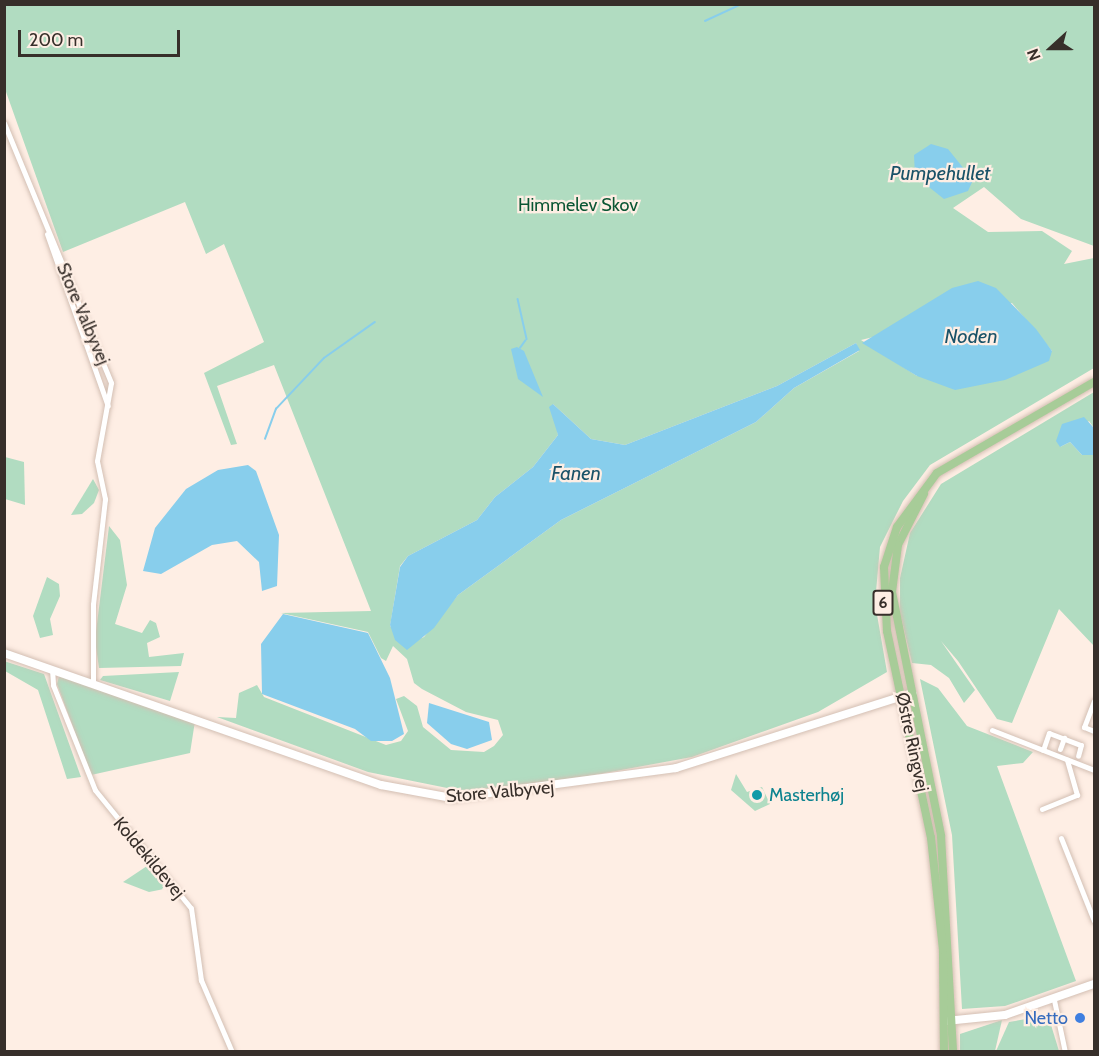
<!DOCTYPE html>
<meta charset="utf-8">
<style>
body{margin:0}
#map{position:relative;width:1099px;height:1056px;overflow:hidden;background:#feeee4;font-family:Cabin,sans-serif}
div>[style]{position:absolute}
.green>*{inset:0;background:#b1dcc1}
.water>*{inset:0;background:#88ceec}
.stream>*{height:1.5px;margin:-0.75px;padding:0 0.75px;transform-origin:0.75px;border-radius:0.75px;background:#88ceec}
.roads{filter:drop-shadow(0 0 2px #d3bfb3) drop-shadow(0 0 2px #d3bfb3)}
.street>*{height:5px;margin:-2.5px;padding:0 2.5px;transform-origin:2.5px;border-radius:2.5px;background:#fff}
.secondary>*{height:8px;margin:-4px;padding:0 4px;transform-origin:4px;border-radius:4px;background:#fff}
.primary>*{height:8px;margin:-4px;padding:0 4px;transform-origin:4px;border-radius:4px;background:#a7cc98}
.dots>*{width:16px;height:16px;translate:-50% -50%;box-sizing:border-box;border:3px solid #feeee4;border-radius:50%}
span{translate:-50% -50%;white-space:nowrap;text-align:center;line-height:1.15;-webkit-text-stroke:4.5px #feeee4;paint-order:stroke}
.shield-label span{padding:2px 4px;background:#feeee4;border:2px solid;border-radius:4px;-webkit-text-stroke-width:0}
.shield-label{font-size:16px;color:#372f2a;font-weight:700}
.park-label{font-size:18px;color:#0b5634}
.street-label{font-size:18px;color:#372f2a}
.culture-label{font-size:18px;color:#0d838f}
.left{translate:0 -50%;text-align:left}
.shop-label{font-size:18px;color:#366cbe}
.right{translate:-100% -50%;text-align:right}
.water-label{font-size:20px;color:#1a5268;font-style:italic}
.frame{position:absolute;inset:0;border:6px solid #372f2a;pointer-events:none}
.north{position:absolute;left:1021px;top:18px;width:60px;height:60px;-webkit-text-stroke:4px #feeee4;paint-order:stroke;rotate:249deg;font-size:16px;font-weight:700;line-height:24px;text-align:center;color:#372f2a}
.north::after{content:'';display:block;margin:auto;width:21px;height:27px;background:#372f2a;clip-path:polygon(50% 0,100% 100%,50% 72%,0 100%)}
.scale{position:absolute;left:18px;top:30px;width:162px;height:27px;box-sizing:border-box;border:3px solid #372f2a;border-top:0;padding-left:8px;font-size:18px;line-height:21px;white-space:nowrap;color:#372f2a;-webkit-text-stroke:4px #feeee4;paint-order:stroke}
</style>
<div id="map">
<div class="green">
<div style="clip-path:polygon(evenodd,5px 5px,1094px 5px,1094px 246px,1021px 219px,984px 187px,953px 208px,988px 232px,1042px 231px,1072px 251px,1064px 264px,1094px 258px,1094px 368px,930px 465px,903px 501px,880px 547px,875px 603px,887px 672px,818px 712px,692px 757px,583px 777px,462px 791px,368px 772px,217px 717px,236px 718px,239px 693px,257px 685px,264px 697px,386px 745px,401px 741px,408px 731px,396px 699px,404px 696px,417px 706px,423px 727px,451px 750px,484px 752px,494px 746px,503px 735px,498px 720px,466px 712px,422px 689px,414px 683px,407px 659px,393px 646px,386px 661px,381px 658px,368px 632px,281px 613px,371px 611px,274px 365px,217px 386px,237px 444px,231px 445px,204px 373px,264px 342px,224px 244px,206px 254px,185px 202px,63px 252px,5px 89px,5px 5px,1012px 303px,1052px 351px,917px 376px,861px 340px,1012px 303px,5px 5px,856px 343px,859px 351px,794px 388px,756px 422px,561px 520px,458px 595px,424px 637px,412px 642px,390px 626px,400px 566px,408px 556px,477px 520px,495px 497px,533px 467px,558px 435px,553px 404px,591px 439px,625px 445px,777px 386px,856px 343px)"></div>
<div style="clip-path:polygon(1094px 392px,1094px 428px,1089px 421px,1060px 447px,1070px 442px,1082px 455px,1094px 454px,1094px 646px,1059px 609px,1012px 723px,997px 719px,958px 661px,941px 641px,975px 690px,964px 703px,949px 678px,931px 665px,912px 663px,900px 613px,900px 578px,910px 533px,941px 484px)"></div>
<div style="clip-path:polygon(5px 457px,24px 462px,25px 505px,5px 499px)"></div>
<div style="clip-path:polygon(93px 479px,99px 490px,94px 503px,82px 514px,71px 515px)"></div>
<div style="clip-path:polygon(109px 526px,120px 540px,127px 585px,115px 624px,142px 633px,150px 620px,156px 623px,160px 637px,147px 643px,149px 657px,184px 653px,181px 666px,99px 668px,95px 640px)"></div>
<div style="clip-path:polygon(47px 577px,59px 584px,60px 596px,50px 619px,53px 635px,40px 638px,33px 616px)"></div>
<div style="clip-path:polygon(4px 661px,44px 674px,81px 777px,67px 779px,38px 690px,5px 671px)"></div>
<div style="clip-path:polygon(179px 672px,170px 701px,100px 680px,103px 676px)"></div>
<div style="clip-path:polygon(59px 676px,195px 721px,190px 753px,91px 775px,57px 684px)"></div>
<div style="clip-path:polygon(920px 679px,938px 688px,967px 726px,1033px 752px,1023px 763px,997px 766px,1076px 981px,1005px 1006px,962px 1009px,952px 835px)"></div>
<div style="clip-path:polygon(736px 774px,747px 792px,762px 787px,770px 804px,755px 811px,731px 790px)"></div>
<div style="clip-path:polygon(150px 864px,169px 888px,149px 892px,123px 882px)"></div>
<div style="clip-path:polygon(1048px 1015px,1059px 1051px,996px 1051px,1009px 1022px)"></div>
<div style="clip-path:polygon(1002px 1020px,995px 1051px,960px 1051px,960px 1034px)"></div>
</div>
<div class="water">
<div style="clip-path:polygon(931px 144px,948px 149px,973px 180px,968px 191px,944px 199px,915px 176px,914px 155px)"></div>
<div style="clip-path:polygon(978px 281px,996px 288px,1036px 329px,1052px 351px,1049px 361px,1005px 380px,955px 390px,917px 376px,862px 343px,952px 288px)"></div>
<div style="clip-path:polygon(856px 343px,860px 350px,794px 388px,756px 422px,561px 520px,458px 595px,434px 628px,407px 650px,395px 640px,390px 625px,400px 567px,408px 556px,477px 520px,495px 497px,533px 467px,558px 435px,549px 407px,553px 404px,591px 439px,625px 445px,777px 386px)"></div>
<div style="clip-path:polygon(517px 347px,524px 351px,543px 397px,518px 379px,511px 349px)"></div>
<div style="clip-path:polygon(1084px 417px,1094px 428px,1094px 455px,1082px 455px,1070px 442px,1060px 447px,1056px 441px,1062px 424px)"></div>
<div style="clip-path:polygon(248px 465px,256px 471px,279px 535px,277px 586px,262px 591px,259px 562px,237px 541px,212px 545px,161px 574px,143px 571px,155px 528px,186px 489px,218px 470px)"></div>
<div style="clip-path:polygon(283px 614px,368px 633px,390px 678px,404px 734px,392px 741px,371px 741px,355px 729px,262px 694px,261px 644px)"></div>
<div style="clip-path:polygon(429px 703px,489px 722px,492px 740px,467px 749px,451px 744px,427px 723px)"></div>
</div>
<div class="stream">
<div style="left:705px;top:21px;width:41px;rotate:-24.7deg"></div>
<div style="left:518px;top:299px;width:41px;rotate:77.3deg"></div>
<div style="left:520px;top:348px;width:9px;rotate:-54deg"></div>
<div style="left:265px;top:439px;width:32px;rotate:-70deg"></div>
<div style="left:276px;top:409px;width:70px;rotate:-46.7deg"></div>
<div style="left:324px;top:358px;width:62px;rotate:-35.2deg"></div>
</div>
<div class="roads">
<div class="street">
<div style="left:4px;top:123px;width:281px;rotate:67.6deg"></div>
<div style="left:111px;top:383px;width:79px;rotate:100.2deg"></div>
<div style="left:97px;top:461px;width:39px;rotate:78deg"></div>
<div style="left:105px;top:499px;width:106px;rotate:96.5deg"></div>
<div style="left:93px;top:604px;width:79px;rotate:90deg"></div>
<div style="left:47px;top:234px;width:182px;rotate:70.5deg"></div>
<div style="left:52px;top:669px;width:16px;rotate:86deg"></div>
<div style="left:53px;top:685px;width:113px;rotate:68.2deg"></div>
<div style="left:95px;top:790px;width:152px;rotate:50.9deg"></div>
<div style="left:191px;top:908px;width:73px;rotate:82.1deg"></div>
<div style="left:201px;top:980px;width:78px;rotate:66.7deg"></div>
<div style="left:1094px;top:701px;width:28px;rotate:111deg"></div>
<div style="left:1084px;top:727px;width:11px;rotate:22deg"></div>
<div style="left:992px;top:730px;width:110px;rotate:21.4deg"></div>
<div style="left:1060px;top:749px;width:12px;rotate:-70deg"></div>
<div style="left:1043px;top:750px;width:18px;rotate:-71deg"></div>
<div style="left:1049px;top:733px;width:34px;rotate:21deg"></div>
<div style="left:1081px;top:745px;width:11px;rotate:105deg"></div>
<div style="left:1042px;top:809px;width:38px;rotate:-22deg"></div>
<div style="left:1077px;top:795px;width:37px;rotate:-106deg"></div>
<div style="left:1061px;top:838px;width:89px;rotate:68.3deg"></div>
<div style="left:1054px;top:1000px;width:53px;rotate:78.1deg"></div>
</div>
<div class="secondary">
<div style="left:4px;top:653px;width:399px;rotate:19.3deg"></div>
<div style="left:381px;top:785px;width:72px;rotate:10.4deg"></div>
<div style="left:452px;top:798px;width:226px;rotate:-7.6deg"></div>
<div style="left:676px;top:768px;width:248px;rotate:-17.6deg"></div>
<div style="left:946px;top:1021px;width:59px;rotate:-5.8deg"></div>
<div style="left:1005px;top:1015px;width:94px;rotate:-19.2deg"></div>
</div>
<div class="primary">
<div style="left:924px;top:494px;width:57px;rotate:117deg"></div>
<div style="left:898px;top:545px;width:47px;rotate:97.3deg"></div>
<div style="left:892px;top:592px;width:249px;rotate:78.6deg"></div>
<div style="left:941px;top:836px;width:216px;rotate:86.8deg"></div>
<div style="left:944px;top:1052px;width:102px;rotate:-90.6deg"></div>
<div style="left:943px;top:950px;width:113px;rotate:-96.1deg"></div>
<div style="left:931px;top:838px;width:212px;rotate:-102deg"></div>
<div style="left:887px;top:631px;width:64px;rotate:-92.7deg"></div>
<div style="left:884px;top:567px;width:42px;rotate:-72deg"></div>
<div style="left:897px;top:527px;width:67px;rotate:-53.5deg"></div>
<div style="left:937px;top:473px;width:181px;rotate:-30.1deg"></div>
</div>
</div>
<div class="dots">
<div style="left:757px;top:795px;background:#0f9aa8"></div>
<div style="left:1080px;top:1018px;background:#3f7fe0"></div>
</div>
<div class="shield-label">
<span style="left:883px;top:603px">6</span>
</div>
<div class="park-label">
<span style="left:578px;top:205px">Himmelev Skov</span>
</div>
<div class="street-label">
<span style="left:83px;top:314px;rotate:67deg">Store Valbyvej</span>
<span style="left:912px;top:742px;rotate:78deg">Østre Ringvej</span>
<span style="left:500px;top:792px;rotate:-5deg">Store Valbyvej</span>
<span style="left:149px;top:858px;rotate:50deg">Koldekildevej</span>
</div>
<div class="culture-label">
<span class="left" style="left:769px;top:795px">Masterhøj</span>
</div>
<div class="shop-label">
<span class="right" style="left:1068px;top:1018px">Netto</span>
</div>
<div class="water-label">
<span style="left:940px;top:173px">Pumpehullet</span>
<span style="left:971px;top:336px">Noden</span>
<span style="left:576px;top:473px">Fanen</span>
</div>
<div class="frame"></div>
<div class="north">N</div>
<div class="scale">200 m</div>
</div>
